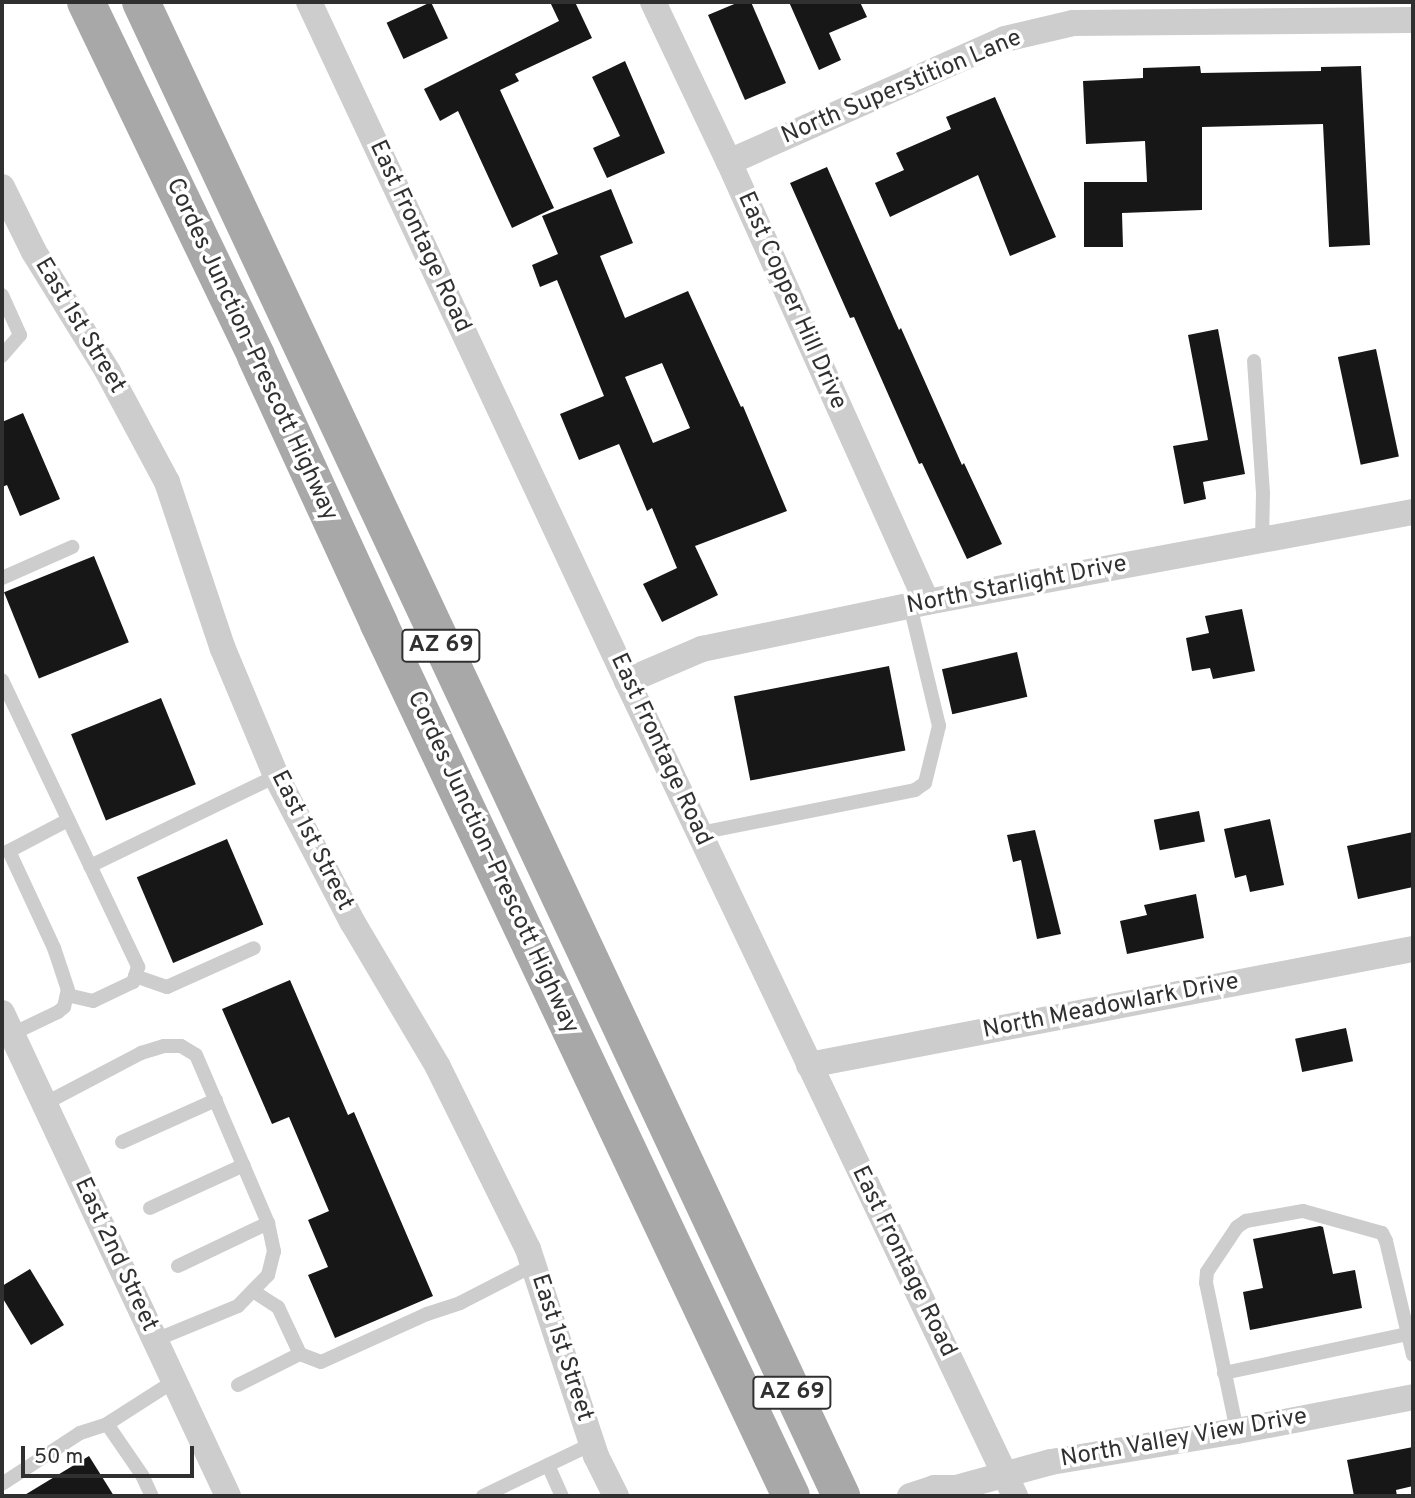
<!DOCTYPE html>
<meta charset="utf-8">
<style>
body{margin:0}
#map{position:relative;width:1415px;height:1498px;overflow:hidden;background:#fff;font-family:Overpass,sans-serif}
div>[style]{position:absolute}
.building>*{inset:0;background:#171717;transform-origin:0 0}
.lane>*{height:14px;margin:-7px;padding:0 7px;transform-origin:7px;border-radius:7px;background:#cdcdcd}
.street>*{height:26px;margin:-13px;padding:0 13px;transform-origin:13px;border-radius:13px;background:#cdcdcd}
.primary>*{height:38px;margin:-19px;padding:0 19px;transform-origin:19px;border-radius:19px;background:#a8a8a8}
span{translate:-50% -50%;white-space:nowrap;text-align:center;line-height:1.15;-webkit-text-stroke:7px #fff;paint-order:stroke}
.shield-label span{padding:2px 5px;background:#fff;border:2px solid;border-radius:5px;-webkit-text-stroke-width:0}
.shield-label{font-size:23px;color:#303030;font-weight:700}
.street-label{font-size:24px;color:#303030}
.frame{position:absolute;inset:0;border:4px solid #303030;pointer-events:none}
.scale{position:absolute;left:21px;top:1446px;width:173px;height:32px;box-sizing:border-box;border:4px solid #303030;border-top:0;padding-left:9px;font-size:21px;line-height:24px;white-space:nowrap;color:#303030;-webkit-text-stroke:5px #fff;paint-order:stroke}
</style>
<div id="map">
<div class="building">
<div style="left:431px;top:2px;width:40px;height:49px;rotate:65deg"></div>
<div style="clip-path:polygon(550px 2px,575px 2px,592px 38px,515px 74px,519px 81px,500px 90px,554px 208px,512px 228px,458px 111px,440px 121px,424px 89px,559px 21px)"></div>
<div style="clip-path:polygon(739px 2px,751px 2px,786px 83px,745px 100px,708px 15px)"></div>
<div style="clip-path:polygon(789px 2px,860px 2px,867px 17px,829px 33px,841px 60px,819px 70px)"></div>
<div style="clip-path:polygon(625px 61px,665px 153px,607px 178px,593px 148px,620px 136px,592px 77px)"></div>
<div style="clip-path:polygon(1200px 66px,1201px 73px,1321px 71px,1321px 67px,1361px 66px,1370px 245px,1329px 247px,1323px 124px,1202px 127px,1202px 210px,1122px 213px,1123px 247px,1084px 247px,1084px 182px,1147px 182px,1145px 141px,1086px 144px,1083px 81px,1143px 78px,1143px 68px)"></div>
<div style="clip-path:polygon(995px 97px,1056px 237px,1010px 256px,978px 175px,890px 217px,875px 183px,904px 170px,896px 153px,951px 129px,946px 117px)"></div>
<div style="clip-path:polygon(827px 167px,899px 330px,901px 328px,962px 465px,964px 463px,1002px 544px,967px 559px,922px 463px,919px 464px,854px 317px,850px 318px,790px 183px)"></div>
<div style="clip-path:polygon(evenodd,611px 189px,633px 243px,600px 256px,625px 318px,688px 291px,741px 407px,743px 406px,787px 511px,695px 546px,718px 595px,662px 622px,643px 584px,677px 568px,652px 508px,647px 511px,619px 444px,579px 460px,560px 414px,604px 396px,557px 280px,540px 287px,532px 265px,558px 254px,542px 216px,611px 189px,662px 363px,690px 428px,653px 443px,625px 377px,662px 363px)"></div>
<div style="clip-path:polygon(1218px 329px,1245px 474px,1203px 482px,1206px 499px,1184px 504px,1173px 446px,1208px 440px,1188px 335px)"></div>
<div style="left:1376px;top:349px;width:110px;height:39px;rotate:78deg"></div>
<div style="clip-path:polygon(23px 413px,60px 499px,20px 516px,7px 485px,2px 487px,2px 422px)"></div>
<div style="left:94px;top:556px;width:93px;height:97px;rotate:68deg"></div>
<div style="clip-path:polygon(1242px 609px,1255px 671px,1213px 679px,1210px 668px,1192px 671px,1186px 638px,1209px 633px,1205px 616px)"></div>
<div style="left:1017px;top:652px;width:46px;height:77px;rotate:77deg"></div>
<div style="left:889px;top:666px;width:86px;height:158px;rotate:79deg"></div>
<div style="left:161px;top:698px;width:93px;height:97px;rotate:68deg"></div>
<div style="left:1199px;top:811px;width:31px;height:46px;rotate:79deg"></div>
<div style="clip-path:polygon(1270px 819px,1284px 885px,1250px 892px,1246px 875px,1235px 878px,1224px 829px)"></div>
<div style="clip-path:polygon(1035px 830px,1061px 934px,1037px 939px,1021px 860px,1013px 862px,1007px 835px)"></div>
<div style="clip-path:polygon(1413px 832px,1413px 887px,1358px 899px,1347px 846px)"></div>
<div style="left:227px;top:839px;width:93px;height:98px;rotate:67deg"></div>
<div style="clip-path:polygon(1196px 894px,1204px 938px,1127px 954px,1120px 921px,1147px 915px,1144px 905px)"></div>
<div style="clip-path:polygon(290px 980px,348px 1115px,354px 1112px,433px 1296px,335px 1338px,308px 1275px,328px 1267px,308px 1220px,329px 1211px,289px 1117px,272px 1124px,222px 1009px)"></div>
<div style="left:1346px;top:1028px;width:34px;height:52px;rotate:78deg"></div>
<div style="clip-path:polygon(1320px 1226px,1323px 1227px,1333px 1274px,1355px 1270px,1362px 1308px,1250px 1330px,1243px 1292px,1263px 1288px,1253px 1239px)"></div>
<div style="clip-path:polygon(30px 1269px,64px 1325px,31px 1345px,2px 1297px,2px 1286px)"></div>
<div style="clip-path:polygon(1413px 1447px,1413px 1486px,1396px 1490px,1397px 1496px,1354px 1496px,1347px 1460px)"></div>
<div style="clip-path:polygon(89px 1456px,114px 1496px,23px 1496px)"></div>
</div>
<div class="lane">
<div style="left:2px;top:295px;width:44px;rotate:65.8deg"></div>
<div style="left:20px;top:335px;width:28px;rotate:131deg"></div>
<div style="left:1254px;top:361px;width:132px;rotate:86.1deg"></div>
<div style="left:1263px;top:493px;width:47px;rotate:91.2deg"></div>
<div style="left:2px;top:578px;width:77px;rotate:-23.9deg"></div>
<div style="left:2px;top:680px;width:318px;rotate:64.6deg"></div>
<div style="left:138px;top:967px;width:16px;rotate:108deg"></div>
<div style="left:133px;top:982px;width:44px;rotate:154.6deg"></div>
<div style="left:93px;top:1001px;width:27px;rotate:-167deg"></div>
<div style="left:700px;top:833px;width:219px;rotate:-11.3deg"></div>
<div style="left:915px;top:790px;width:12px;rotate:-35deg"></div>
<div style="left:925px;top:783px;width:59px;rotate:-76.2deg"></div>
<div style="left:939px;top:726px;width:124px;rotate:-103.5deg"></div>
<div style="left:90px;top:866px;width:207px;rotate:-25.8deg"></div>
<div style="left:135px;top:976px;width:34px;rotate:19deg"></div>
<div style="left:167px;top:987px;width:95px;rotate:-24.1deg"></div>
<div style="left:12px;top:1034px;width:51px;rotate:-25.6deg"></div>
<div style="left:58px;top:1012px;width:8px;rotate:-40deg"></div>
<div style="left:64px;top:1007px;width:17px;rotate:-77deg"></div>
<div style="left:68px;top:990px;width:44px;rotate:-108.4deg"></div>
<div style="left:54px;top:948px;width:107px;rotate:-114.9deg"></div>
<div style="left:9px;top:851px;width:67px;rotate:-27.7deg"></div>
<div style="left:44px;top:1104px;width:110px;rotate:-27.7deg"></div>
<div style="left:141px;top:1053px;width:24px;rotate:-17deg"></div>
<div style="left:164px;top:1046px;width:17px"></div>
<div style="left:181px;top:1046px;width:17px;rotate:31deg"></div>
<div style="left:196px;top:1055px;width:183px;rotate:66.8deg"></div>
<div style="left:268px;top:1223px;width:29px;rotate:78deg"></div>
<div style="left:274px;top:1251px;width:25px;rotate:104deg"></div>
<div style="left:268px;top:1275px;width:43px;rotate:134.1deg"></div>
<div style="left:238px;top:1306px;width:90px;rotate:157.7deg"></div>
<div style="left:122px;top:1142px;width:103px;rotate:-24.1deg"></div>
<div style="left:150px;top:1208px;width:103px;rotate:-24.6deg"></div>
<div style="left:178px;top:1266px;width:100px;rotate:-25.5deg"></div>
<div style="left:253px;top:1291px;width:30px;rotate:33deg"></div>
<div style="left:278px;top:1307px;width:52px;rotate:64.9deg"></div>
<div style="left:300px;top:1354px;width:22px;rotate:21deg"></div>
<div style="left:321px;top:1362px;width:116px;rotate:-24.4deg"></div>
<div style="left:427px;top:1314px;width:35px;rotate:-18deg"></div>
<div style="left:460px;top:1303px;width:83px;rotate:-27.2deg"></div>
<div style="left:1224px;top:1373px;width:188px;rotate:-12deg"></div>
<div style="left:238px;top:1385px;width:69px;rotate:-26.6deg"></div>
<div style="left:107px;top:1424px;width:62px;rotate:55.5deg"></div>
<div style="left:142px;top:1475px;width:23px;rotate:65deg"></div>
<div style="left:1237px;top:1431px;width:151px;rotate:-101.8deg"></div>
<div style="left:1206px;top:1283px;width:11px;rotate:-85deg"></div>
<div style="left:1207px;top:1272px;width:54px;rotate:-56.3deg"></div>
<div style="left:1237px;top:1227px;width:11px;rotate:-34deg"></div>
<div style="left:1246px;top:1221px;width:58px;rotate:-10deg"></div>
<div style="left:1303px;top:1211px;width:82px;rotate:15.6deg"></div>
<div style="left:1382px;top:1233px;width:9px;rotate:63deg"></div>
<div style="left:1386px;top:1241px;width:117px;rotate:76.7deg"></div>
<div style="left:548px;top:1465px;width:34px;rotate:66deg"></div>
<div style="left:2px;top:1484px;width:93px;rotate:-33.2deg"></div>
<div style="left:80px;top:1433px;width:28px;rotate:-18deg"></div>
<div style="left:107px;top:1424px;width:80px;rotate:-32.7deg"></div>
<div style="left:483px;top:1496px;width:121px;rotate:-25.5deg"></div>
</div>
<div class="street">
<div style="left:309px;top:2px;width:750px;rotate:64.9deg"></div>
<div style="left:627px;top:681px;width:903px;rotate:64.54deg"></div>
<div style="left:653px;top:2px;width:177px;rotate:64.6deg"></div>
<div style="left:729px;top:162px;width:482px;rotate:65.8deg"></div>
<div style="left:729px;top:162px;width:302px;rotate:-24deg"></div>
<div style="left:1005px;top:39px;width:70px;rotate:-13.2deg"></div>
<div style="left:1073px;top:23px;width:340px;rotate:-0.5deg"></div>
<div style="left:2px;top:187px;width:72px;rotate:63.8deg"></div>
<div style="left:34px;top:252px;width:141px;rotate:58.3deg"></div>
<div style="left:108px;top:372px;width:125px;rotate:61.8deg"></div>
<div style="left:167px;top:482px;width:176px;rotate:71.5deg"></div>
<div style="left:223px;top:649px;width:138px;rotate:67.3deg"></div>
<div style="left:276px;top:776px;width:166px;rotate:62.4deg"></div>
<div style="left:353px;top:923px;width:167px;rotate:59.4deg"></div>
<div style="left:438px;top:1067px;width:203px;rotate:63.7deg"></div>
<div style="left:528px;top:1249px;width:218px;rotate:71.8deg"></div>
<div style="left:596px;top:1456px;width:45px;rotate:63.4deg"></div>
<div style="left:627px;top:681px;width:82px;rotate:-23.1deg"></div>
<div style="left:702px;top:649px;width:230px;rotate:-11.8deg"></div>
<div style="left:927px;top:602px;width:494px;rotate:-10.5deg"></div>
<div style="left:2px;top:1013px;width:533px;rotate:64.92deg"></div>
<div style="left:809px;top:1065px;width:615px;rotate:-10.87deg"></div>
<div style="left:910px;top:1496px;width:25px;rotate:-18deg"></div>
<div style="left:934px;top:1488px;width:22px"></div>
<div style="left:956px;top:1488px;width:98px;rotate:-15.3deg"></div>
<div style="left:1051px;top:1462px;width:189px;rotate:-9.5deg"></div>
<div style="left:1237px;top:1431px;width:179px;rotate:-10.9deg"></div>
</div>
<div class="primary">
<div style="left:86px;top:2px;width:393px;rotate:64.3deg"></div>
<div style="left:256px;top:356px;width:295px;rotate:65.3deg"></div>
<div style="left:379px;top:624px;width:964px;rotate:64.71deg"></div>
<div style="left:141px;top:2px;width:1650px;rotate:64.89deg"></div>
</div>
<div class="shield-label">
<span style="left:441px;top:646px">AZ 69</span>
<span style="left:792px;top:1393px">AZ 69</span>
</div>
<div class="street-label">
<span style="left:902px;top:88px;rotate:-23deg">North Superstition Lane</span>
<span style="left:419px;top:237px;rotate:65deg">East Frontage Road</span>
<span style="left:791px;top:301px;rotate:66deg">East Copper Hill Drive</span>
<span style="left:79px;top:326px;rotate:59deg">East 1st Street</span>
<span style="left:251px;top:350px;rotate:65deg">Cordes Junction–Prescott Highway</span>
<span style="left:1017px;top:586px;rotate:-11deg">North Starlight Drive</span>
<span style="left:660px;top:750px;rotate:65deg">East Frontage Road</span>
<span style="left:311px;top:841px;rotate:63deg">East 1st Street</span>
<span style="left:492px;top:863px;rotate:65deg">Cordes Junction–Prescott Highway</span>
<span style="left:1111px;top:1007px;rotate:-11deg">North Meadowlark Drive</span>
<span style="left:115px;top:1255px;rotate:65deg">East 2nd Street</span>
<span style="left:903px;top:1262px;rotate:64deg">East Frontage Road</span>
<span style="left:561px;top:1348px;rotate:72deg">East 1st Street</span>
<span style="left:1184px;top:1439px;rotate:-10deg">North Valley View Drive</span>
</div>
<div class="frame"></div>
<div class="scale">50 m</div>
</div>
